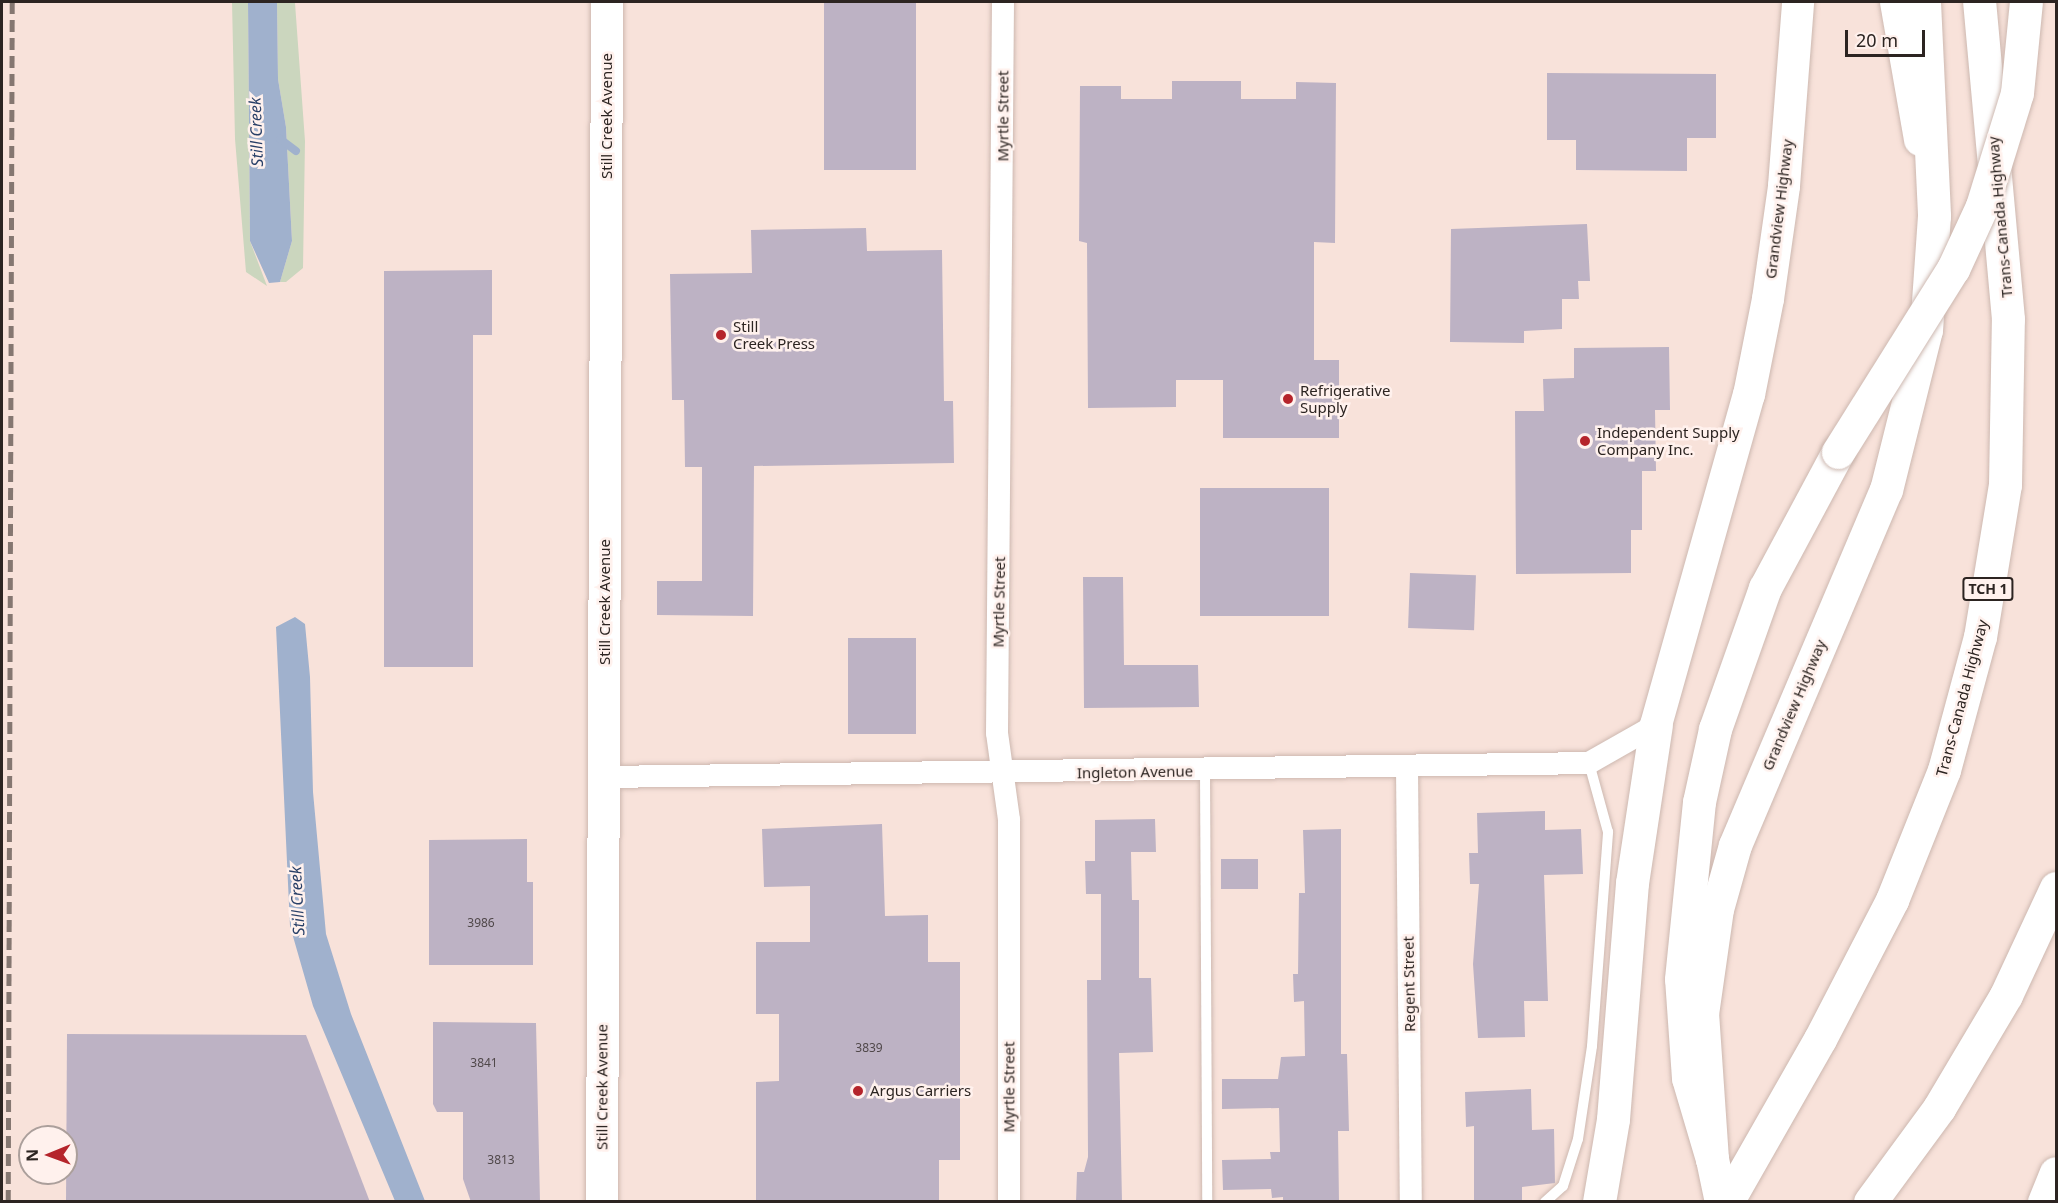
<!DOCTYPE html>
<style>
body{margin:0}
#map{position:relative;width:2058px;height:1203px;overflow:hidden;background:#f8e2da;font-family:"Noto Sans",sans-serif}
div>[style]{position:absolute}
.green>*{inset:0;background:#cbd6be}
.water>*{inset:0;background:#a0b1cd}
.stream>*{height:8px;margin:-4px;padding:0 4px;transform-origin:4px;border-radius:4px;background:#a0b1cd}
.building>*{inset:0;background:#bdb2c4;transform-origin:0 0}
.roads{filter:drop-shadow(0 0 2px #cdb8b0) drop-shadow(0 0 2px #cdb8b0)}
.lane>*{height:10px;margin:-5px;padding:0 5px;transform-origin:5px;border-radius:5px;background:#fff}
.street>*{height:22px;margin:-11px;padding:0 11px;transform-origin:11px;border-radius:11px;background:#fff}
.secondary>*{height:32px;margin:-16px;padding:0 16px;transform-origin:16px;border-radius:16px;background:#fff}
.primary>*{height:33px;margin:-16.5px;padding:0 16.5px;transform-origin:16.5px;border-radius:16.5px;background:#fff}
.highway>*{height:33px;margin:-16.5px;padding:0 16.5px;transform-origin:16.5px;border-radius:16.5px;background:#fff}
.rail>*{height:4.5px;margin-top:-2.25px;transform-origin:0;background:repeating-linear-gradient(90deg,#857771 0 12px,transparent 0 18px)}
.bridges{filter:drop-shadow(0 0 2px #cdb8b0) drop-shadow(0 0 2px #cdb8b0)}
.highway-bridge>*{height:33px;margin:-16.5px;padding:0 16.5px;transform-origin:16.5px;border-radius:16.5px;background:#fff}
.dots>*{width:16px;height:16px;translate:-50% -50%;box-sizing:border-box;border:3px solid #fff1ed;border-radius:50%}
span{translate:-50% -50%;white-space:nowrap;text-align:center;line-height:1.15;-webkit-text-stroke:5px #fff1ed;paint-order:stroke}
.number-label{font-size:12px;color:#50484a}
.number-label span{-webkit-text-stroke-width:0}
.shield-label span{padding:2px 4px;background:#fff1ed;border:2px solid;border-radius:4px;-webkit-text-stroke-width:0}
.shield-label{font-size:14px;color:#2c2421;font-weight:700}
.street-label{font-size:15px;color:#2c2421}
.poi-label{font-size:15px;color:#2c2421}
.left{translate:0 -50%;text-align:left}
.water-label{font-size:16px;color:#283f67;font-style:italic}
.frame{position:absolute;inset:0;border:3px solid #2c2421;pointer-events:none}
.north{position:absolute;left:18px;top:1125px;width:60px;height:60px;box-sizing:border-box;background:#fff1ed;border:2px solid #ab9f9b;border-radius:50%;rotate:269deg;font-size:16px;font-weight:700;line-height:24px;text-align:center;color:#2c2421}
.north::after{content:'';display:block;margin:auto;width:21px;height:27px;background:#b5242b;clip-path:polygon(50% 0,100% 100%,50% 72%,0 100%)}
.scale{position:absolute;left:1845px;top:30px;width:80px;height:27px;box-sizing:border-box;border:3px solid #2c2421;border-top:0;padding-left:8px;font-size:18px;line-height:21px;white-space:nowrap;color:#2c2421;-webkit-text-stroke:4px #fff1ed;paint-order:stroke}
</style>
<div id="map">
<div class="green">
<div style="clip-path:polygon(232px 2px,248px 2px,250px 241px,267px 286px,246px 272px,235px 139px)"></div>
<div style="clip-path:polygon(277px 2px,295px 3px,305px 141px,303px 268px,286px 282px,280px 282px,292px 241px,286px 127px,278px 79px)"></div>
</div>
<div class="water">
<div style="clip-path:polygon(248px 2px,277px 2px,278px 79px,286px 127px,292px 241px,280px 282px,269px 283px,250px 241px)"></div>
<div style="clip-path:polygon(295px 617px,305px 624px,310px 677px,313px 792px,326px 934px,351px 1014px,425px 1201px,395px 1201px,313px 1006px,290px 926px,276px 627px)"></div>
</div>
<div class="stream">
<div style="left:280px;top:139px;width:20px;rotate:37deg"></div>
</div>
<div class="building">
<div style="left:824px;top:2px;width:92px;height:168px"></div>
<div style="clip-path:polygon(1547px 73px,1716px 74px,1716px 138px,1687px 138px,1687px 171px,1576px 170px,1576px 140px,1547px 140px)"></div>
<div style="clip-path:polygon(1172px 81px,1241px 81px,1241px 99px,1296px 99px,1296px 82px,1336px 83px,1335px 243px,1314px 242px,1314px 360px,1339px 360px,1339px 438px,1223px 438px,1223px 380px,1176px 380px,1176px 407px,1088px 408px,1087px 243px,1079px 241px,1080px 86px,1121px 86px,1121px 99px,1172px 99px)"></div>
<div style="clip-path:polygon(1587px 224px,1590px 281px,1578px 281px,1579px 299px,1562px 299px,1562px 329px,1524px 331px,1524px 343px,1450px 342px,1451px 229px)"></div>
<div style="clip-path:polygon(866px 228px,867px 251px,942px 250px,944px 401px,953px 401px,954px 463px,754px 466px,753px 616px,657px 615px,657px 581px,702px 581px,702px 467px,685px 467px,684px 400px,672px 400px,670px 274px,752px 273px,751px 230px)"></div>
<div style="clip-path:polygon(492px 270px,492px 335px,473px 335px,473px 667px,384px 667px,384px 271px)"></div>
<div style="clip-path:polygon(1669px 347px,1670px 410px,1655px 410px,1656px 471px,1642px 471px,1642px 530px,1631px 530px,1631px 573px,1516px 574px,1515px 411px,1544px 411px,1543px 379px,1574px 378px,1574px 348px)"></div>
<div style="left:1329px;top:488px;width:128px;height:129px;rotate:90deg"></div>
<div style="left:1410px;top:573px;width:66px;height:55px;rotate:2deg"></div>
<div style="clip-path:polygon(1083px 577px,1123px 577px,1124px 665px,1198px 665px,1199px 707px,1084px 708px)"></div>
<div style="left:848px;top:638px;width:68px;height:96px"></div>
<div style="clip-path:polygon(1545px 811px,1545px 830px,1581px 829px,1583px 874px,1544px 875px,1548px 1001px,1524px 1001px,1525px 1037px,1478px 1038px,1473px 964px,1479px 884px,1470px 884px,1469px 853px,1478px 853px,1477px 813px)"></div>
<div style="clip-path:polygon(1155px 819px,1156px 852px,1131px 852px,1132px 900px,1139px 900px,1139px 978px,1151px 978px,1153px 1052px,1119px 1053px,1122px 1202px,1076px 1202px,1077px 1172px,1084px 1172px,1088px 1157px,1087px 980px,1101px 980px,1101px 894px,1086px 894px,1085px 861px,1095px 861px,1095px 820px)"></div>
<div style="clip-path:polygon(882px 824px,885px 916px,928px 915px,928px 962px,960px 962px,960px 1160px,939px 1160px,939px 1202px,756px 1202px,756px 1082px,779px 1081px,779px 1014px,756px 1014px,756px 942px,810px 942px,810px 886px,764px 887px,762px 829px)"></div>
<div style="clip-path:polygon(1341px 829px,1341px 1054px,1347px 1054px,1349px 1131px,1338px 1131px,1339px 1202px,1283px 1202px,1283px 1197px,1272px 1198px,1271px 1189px,1223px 1190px,1222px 1160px,1271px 1159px,1270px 1152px,1280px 1152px,1279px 1108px,1222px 1109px,1222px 1079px,1278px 1079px,1281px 1057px,1305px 1056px,1304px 1001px,1294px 1002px,1293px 974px,1298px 974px,1299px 893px,1305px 893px,1303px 830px)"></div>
<div style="clip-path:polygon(527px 839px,527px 882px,533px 882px,533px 965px,429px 965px,429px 840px)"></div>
<div style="left:1258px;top:859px;width:30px;height:37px;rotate:90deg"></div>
<div style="clip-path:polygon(433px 1022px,536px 1023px,540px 1202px,471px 1202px,463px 1179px,463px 1112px,437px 1112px,433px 1104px)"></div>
<div style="clip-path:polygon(67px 1034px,306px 1035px,370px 1202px,66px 1202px)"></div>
<div style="clip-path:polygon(1531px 1089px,1532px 1130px,1554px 1129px,1555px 1183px,1522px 1187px,1522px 1202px,1474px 1202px,1474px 1126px,1466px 1127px,1465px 1092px)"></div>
</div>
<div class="roads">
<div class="lane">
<div style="left:1205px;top:771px;width:431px;rotate:89.7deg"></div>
<div style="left:1545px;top:1202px;width:24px;rotate:-42deg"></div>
<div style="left:1563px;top:1186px;width:49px;rotate:-72.3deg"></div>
<div style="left:1578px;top:1139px;width:94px;rotate:-81.4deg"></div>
<div style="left:1592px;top:1046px;width:215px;rotate:-85.7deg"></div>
<div style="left:1608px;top:832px;width:72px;rotate:-105.4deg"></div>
</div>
<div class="street">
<div style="left:1003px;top:2px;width:731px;rotate:90.47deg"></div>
<div style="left:997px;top:733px;width:88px;rotate:82.1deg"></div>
<div style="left:1009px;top:820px;width:382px;rotate:90deg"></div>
<div style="left:1407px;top:766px;width:436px;rotate:89.5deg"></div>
<div style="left:604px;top:777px;width:985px;rotate:-0.81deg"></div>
<div style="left:1589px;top:763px;width:77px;rotate:-29.6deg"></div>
</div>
<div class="secondary">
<div style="left:1896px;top:2px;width:140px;rotate:80.1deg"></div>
<div style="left:1656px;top:725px;width:343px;rotate:-74.3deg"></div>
<div style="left:1749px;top:395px;width:98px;rotate:-78.8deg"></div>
<div style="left:1768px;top:299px;width:114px;rotate:-81.9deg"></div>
<div style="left:1784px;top:186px;width:185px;rotate:-85.6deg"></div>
<div style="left:602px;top:1202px;width:1200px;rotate:-89.76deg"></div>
</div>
<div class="primary">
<div style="left:1721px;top:1202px;width:44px;rotate:-101.8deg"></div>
<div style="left:1712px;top:1159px;width:145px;rotate:-93.9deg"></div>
<div style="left:1702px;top:1014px;width:106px;rotate:-81.9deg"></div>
<div style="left:1717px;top:909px;width:66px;rotate:-74.3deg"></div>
<div style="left:1735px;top:845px;width:386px;rotate:-67deg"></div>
<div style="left:1886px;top:490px;width:165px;rotate:-76deg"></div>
<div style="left:1926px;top:330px;width:114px;rotate:-86deg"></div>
</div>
<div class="highway">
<div style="left:1924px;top:2px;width:214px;rotate:87.3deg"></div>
<div style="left:1712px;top:1159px;width:84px;rotate:-106.5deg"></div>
<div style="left:1688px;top:1078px;width:99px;rotate:-94deg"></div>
<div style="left:1681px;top:979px;width:178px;rotate:-84.2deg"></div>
<div style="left:1699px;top:802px;width:75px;rotate:-77.6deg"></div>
<div style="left:1715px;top:729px;width:150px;rotate:-70.5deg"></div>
<div style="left:1765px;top:588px;width:154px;rotate:-61.8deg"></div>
<div style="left:1599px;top:1202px;width:84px;rotate:-80.4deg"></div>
<div style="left:1613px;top:1119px;width:237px;rotate:-85.4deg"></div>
<div style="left:1632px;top:883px;width:160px;rotate:-81.4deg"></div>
<div style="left:1727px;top:1202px;width:188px;rotate:-60.3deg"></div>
<div style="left:1820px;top:1039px;width:157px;rotate:-62.6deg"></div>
<div style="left:1892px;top:900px;width:140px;rotate:-68.2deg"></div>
<div style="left:1944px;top:770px;width:138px;rotate:-74.9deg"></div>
<div style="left:1980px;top:637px;width:154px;rotate:-80.7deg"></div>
<div style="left:2005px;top:485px;width:166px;rotate:-89deg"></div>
<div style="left:2008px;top:319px;width:318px;rotate:-95.2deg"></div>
<div style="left:1870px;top:1202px;width:117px;rotate:-53.7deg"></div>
<div style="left:1939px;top:1108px;width:131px;rotate:-59.3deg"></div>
<div style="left:2006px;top:995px;width:118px;rotate:-65deg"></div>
<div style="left:2044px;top:1202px;width:31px;rotate:-68deg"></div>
</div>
</div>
<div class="rail">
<div style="left:8px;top:1202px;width:1200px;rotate:-89.81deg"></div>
</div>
<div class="bridges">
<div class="highway-bridge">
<div style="left:1838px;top:452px;width:216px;rotate:-57.9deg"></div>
<div style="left:1953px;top:269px;width:69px;rotate:-65.3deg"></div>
<div style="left:1982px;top:206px;width:118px;rotate:-72.8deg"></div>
<div style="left:2017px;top:93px;width:91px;rotate:-84.4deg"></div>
</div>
</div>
<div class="dots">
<div style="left:721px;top:335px;background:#b5242b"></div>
<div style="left:1288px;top:399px;background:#b5242b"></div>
<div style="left:1585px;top:441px;background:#b5242b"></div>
<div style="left:858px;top:1091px;background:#b5242b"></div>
</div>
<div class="number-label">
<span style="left:481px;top:923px">3986</span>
<span style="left:869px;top:1048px">3839</span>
<span style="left:484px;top:1063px">3841</span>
<span style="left:501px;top:1160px">3813</span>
</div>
<div class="shield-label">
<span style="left:1988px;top:589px">TCH 1</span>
</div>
<div class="street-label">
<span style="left:607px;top:116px;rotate:-90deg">Still Creek Avenue</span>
<span style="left:1003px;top:116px;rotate:-90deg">Myrtle Street</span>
<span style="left:1779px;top:209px;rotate:-83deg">Grandview Highway</span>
<span style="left:2000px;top:217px;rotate:-95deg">Trans-Canada Highway</span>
<span style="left:605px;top:602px;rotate:-90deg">Still Creek Avenue</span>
<span style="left:999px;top:602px;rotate:-89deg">Myrtle Street</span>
<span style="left:1962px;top:698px;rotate:-75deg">Trans-Canada Highway</span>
<span style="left:1794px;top:705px;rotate:-67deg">Grandview Highway</span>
<span style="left:1135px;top:772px;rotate:-1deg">Ingleton Avenue</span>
<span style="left:1409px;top:984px;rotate:-91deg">Regent Street</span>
<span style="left:602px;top:1087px;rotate:-90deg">Still Creek Avenue</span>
<span style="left:1009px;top:1087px;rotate:-90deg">Myrtle Street</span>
</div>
<div class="poi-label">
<span class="left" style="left:733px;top:335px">Still<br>Creek Press</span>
<span class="left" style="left:1300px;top:399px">Refrigerative<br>Supply</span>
<span class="left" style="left:1597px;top:441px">Independent Supply<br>Company Inc.</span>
<span class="left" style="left:870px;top:1091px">Argus Carriers</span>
</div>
<div class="water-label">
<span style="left:256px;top:132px;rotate:-92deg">Still Creek</span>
<span style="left:297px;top:901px;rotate:-93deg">Still Creek</span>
</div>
<div class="frame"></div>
<div class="north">N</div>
<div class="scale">20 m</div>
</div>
